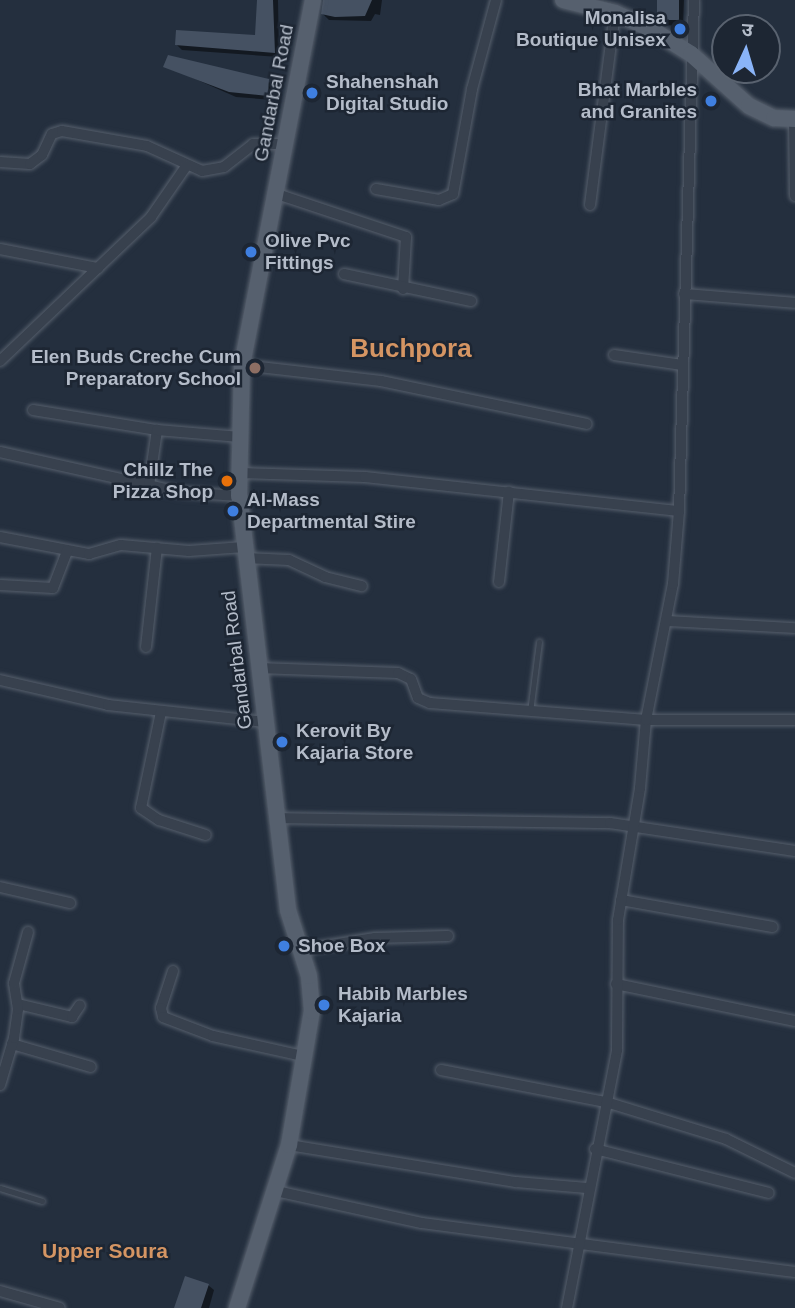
<!DOCTYPE html>
<meta charset="utf-8">
<style>
body{margin:0}
#map{position:relative;width:795px;height:1308px;overflow:hidden;background:#242f3e;font-family:Helvetica,"Noto Sans Devanagari",sans-serif}
div>[style]{position:absolute}
.shadow>*{inset:0;background:#0007}
.building>*{inset:0;background:#455162;transform-origin:0 0}
.roads{filter:drop-shadow(0 0 2px #565f6c) drop-shadow(0 0 2px #565f6c)}
.service>*{height:5px;margin:-2.5px;padding:0 2.5px;transform-origin:2.5px;border-radius:2.5px;background:#38414e}
.minor>*{height:10px;margin:-5px;padding:0 5px;transform-origin:5px;border-radius:5px;background:#38414e}
.primary>*{height:16px;margin:-8px;padding:0 8px;transform-origin:8px;border-radius:8px;background:#56606e}
.dots>*{width:19px;height:19px;translate:-50% -50%;box-sizing:border-box;border:4px solid #1d2633;border-radius:50%}
span{translate:-50% -50%;white-space:nowrap;text-align:center;line-height:1.15;-webkit-text-stroke:5px #1d2633;paint-order:stroke}
.poi-label{font-size:19px;color:#b4bcc9;font-weight:700}
.right{translate:-100% -50%;text-align:right}
.left{translate:0 -50%;text-align:left}
.street-label{font-size:19px;color:#b4bcc9}
.neighbourhood-label{font-size:21px;color:#d59563;font-weight:700}
.district-label{font-size:26px;color:#d59563;font-weight:700}
.north{position:absolute;left:711px;top:14px;width:70px;height:70px;box-sizing:border-box;background:#1d2633;border:2px solid #59626f;border-radius:50%;rotate:4deg;font-size:19px;font-weight:700;line-height:28px;text-align:center;color:#b4bcc9}
.north::after{content:'';display:block;margin:auto;width:24px;height:32px;background:#8ab4f8;clip-path:polygon(50% 0,100% 100%,50% 72%,0 100%)}
</style>
<div id="map">
<div class="shadow">
<div style="clip-path:polygon(259px 0,278px 0,279px 57px,182px 50px,177px 45px,256px 37px)"></div>
<div style="clip-path:polygon(326px 0,382px 0,380px 15px,375px 14px,371px 21px,329px 20px,323px 14px)"></div>
<div style="clip-path:polygon(659px 0,684px 0,683px 26px,664px 25px,658px 19px)"></div>
<div style="clip-path:polygon(166px 66px,268px 81px,273px 86px,273px 100px,236px 97px)"></div>
<div style="clip-path:polygon(208px 1285px,214px 1290px,209px 1308px,176px 1308px)"></div>
</div>
<div class="building">
<div style="clip-path:polygon(257px 0,273px 0,275px 53px,175px 45px,176px 30px,255px 35px)"></div>
<div style="clip-path:polygon(323px 0,372px 0,365px 16px,335px 17px,321px 14px)"></div>
<div style="left:657px;top:0;width:22px;height:20px"></div>
<div style="clip-path:polygon(168px 55px,269px 79px,268px 96px,229px 92px,163px 67px)"></div>
<div style="clip-path:polygon(185px 1276px,209px 1284px,201px 1308px,174px 1308px)"></div>
</div>
<div class="roads">
<div class="service">
<div style="left:530px;top:712px;width:71px;rotate:-82.7deg"></div>
<div style="left:0;top:1188px;width:44px;rotate:17.2deg"></div>
</div>
<div class="minor">
<div style="left:794px;top:119px;width:77px;rotate:89.3deg"></div>
<div style="left:0;top:162px;width:30px;rotate:4deg"></div>
<div style="left:30px;top:164px;width:15px;rotate:-37deg"></div>
<div style="left:42px;top:155px;width:23px;rotate:-65deg"></div>
<div style="left:52px;top:134px;width:10px;rotate:-17deg"></div>
<div style="left:62px;top:131px;width:86px;rotate:10deg"></div>
<div style="left:147px;top:146px;width:60px;rotate:24.4deg"></div>
<div style="left:202px;top:171px;width:22px;rotate:-10deg"></div>
<div style="left:224px;top:167px;width:37px;rotate:-38deg"></div>
<div style="left:253px;top:144px;width:33px"></div>
<div style="left:376px;top:189px;width:64px;rotate:9.9deg"></div>
<div style="left:439px;top:200px;width:15px;rotate:-23deg"></div>
<div style="left:453px;top:194px;width:107px;rotate:-79.7deg"></div>
<div style="left:472px;top:89px;width:92px;rotate:-74.9deg"></div>
<div style="left:277px;top:194px;width:136px;rotate:18.4deg"></div>
<div style="left:406px;top:237px;width:52px;rotate:93.3deg"></div>
<div style="left:590px;top:205px;width:194px;rotate:-82.6deg"></div>
<div style="left:0;top:249px;width:100px;rotate:11deg"></div>
<div style="left:344px;top:274px;width:130px;rotate:12deg"></div>
<div style="left:684px;top:294px;width:111px;rotate:4.6deg"></div>
<div style="left:614px;top:355px;width:69px;rotate:8.4deg"></div>
<div style="left:0;top:361px;width:209px;rotate:-43.6deg"></div>
<div style="left:151px;top:217px;width:63px;rotate:-55.3deg"></div>
<div style="left:242px;top:365px;width:140px;rotate:6.6deg"></div>
<div style="left:381px;top:381px;width:210px;rotate:11.8deg"></div>
<div style="left:33px;top:410px;width:126px;rotate:9.2deg"></div>
<div style="left:0;top:452px;width:183px;rotate:12.6deg"></div>
<div style="left:179px;top:492px;width:60px;rotate:3.8deg"></div>
<div style="left:240px;top:473px;width:125px;rotate:1.8deg"></div>
<div style="left:365px;top:477px;width:316px;rotate:6.2deg"></div>
<div style="left:149px;top:485px;width:56px;rotate:-81.7deg"></div>
<div style="left:157px;top:430px;width:83px;rotate:4.8deg"></div>
<div style="left:0;top:537px;width:91px;rotate:10.8deg"></div>
<div style="left:89px;top:554px;width:33px;rotate:-16deg"></div>
<div style="left:121px;top:545px;width:68px;rotate:5deg"></div>
<div style="left:189px;top:551px;width:55px;rotate:-4.2deg"></div>
<div style="left:245px;top:558px;width:44px;rotate:2.6deg"></div>
<div style="left:289px;top:560px;width:40px;rotate:25deg"></div>
<div style="left:325px;top:577px;width:38px;rotate:14deg"></div>
<div style="left:499px;top:582px;width:91px;rotate:-83.7deg"></div>
<div style="left:0;top:585px;width:53px;rotate:3.2deg"></div>
<div style="left:53px;top:588px;width:40px;rotate:-69deg"></div>
<div style="left:668px;top:621px;width:127px;rotate:3.2deg"></div>
<div style="left:146px;top:647px;width:100px;rotate:-83.7deg"></div>
<div style="left:258px;top:668px;width:140px;rotate:2deg"></div>
<div style="left:398px;top:673px;width:14px;rotate:25deg"></div>
<div style="left:411px;top:679px;width:20px;rotate:70deg"></div>
<div style="left:418px;top:698px;width:13px;rotate:23deg"></div>
<div style="left:430px;top:703px;width:217px;rotate:4.5deg"></div>
<div style="left:646px;top:720px;width:149px"></div>
<div style="left:0;top:680px;width:111px;rotate:13deg"></div>
<div style="left:108px;top:705px;width:158px;rotate:6.2deg"></div>
<div style="left:161px;top:712px;width:98px;rotate:101.8deg"></div>
<div style="left:141px;top:808px;width:22px;rotate:34deg"></div>
<div style="left:159px;top:820px;width:49px;rotate:17.7deg"></div>
<div style="left:276px;top:818px;width:334px;rotate:0.9deg"></div>
<div style="left:610px;top:823px;width:187px;rotate:8.6deg"></div>
<div style="left:0;top:887px;width:72px;rotate:12.9deg"></div>
<div style="left:621px;top:900px;width:154px;rotate:10.1deg"></div>
<div style="left:300px;top:950px;width:76px;rotate:-9.1deg"></div>
<div style="left:375px;top:938px;width:73px;rotate:-1.6deg"></div>
<div style="left:173px;top:971px;width:39px;rotate:108deg"></div>
<div style="left:161px;top:1008px;width:9px;rotate:77deg"></div>
<div style="left:163px;top:1017px;width:53px;rotate:20.8deg"></div>
<div style="left:213px;top:1036px;width:96px;rotate:12.6deg"></div>
<div style="left:616px;top:984px;width:183px;rotate:11.7deg"></div>
<div style="left:18px;top:1004px;width:56px;rotate:13.5deg"></div>
<div style="left:72px;top:1017px;width:14px;rotate:-56deg"></div>
<div style="left:12px;top:1044px;width:82px;rotate:16.2deg"></div>
<div style="left:441px;top:1070px;width:168px;rotate:11deg"></div>
<div style="left:606px;top:1102px;width:126px;rotate:17.1deg"></div>
<div style="left:726px;top:1139px;width:77px;rotate:26.2deg"></div>
<div style="left:0;top:1085px;width:49px;rotate:-73.4deg"></div>
<div style="left:14px;top:1038px;width:29px;rotate:-82deg"></div>
<div style="left:18px;top:1009px;width:26px;rotate:-99deg"></div>
<div style="left:14px;top:983px;width:53px;rotate:-74.6deg"></div>
<div style="left:289px;top:1145px;width:230px;rotate:9.3deg"></div>
<div style="left:516px;top:1182px;width:71px;rotate:4.8deg"></div>
<div style="left:595px;top:1149px;width:179px;rotate:14.2deg"></div>
<div style="left:276px;top:1191px;width:149px;rotate:12.4deg"></div>
<div style="left:422px;top:1223px;width:376px;rotate:7.5deg"></div>
<div style="left:0;top:1291px;width:62px;rotate:15.8deg"></div>
<div style="left:567px;top:1308px;width:263px;rotate:-79deg"></div>
<div style="left:617px;top:1050px;width:130px;rotate:-89.6deg"></div>
<div style="left:618px;top:920px;width:134px;rotate:-80.5deg"></div>
<div style="left:640px;top:788px;width:68px;rotate:-85deg"></div>
<div style="left:646px;top:720px;width:139px;rotate:-78.8deg"></div>
<div style="left:673px;top:584px;width:73px;rotate:-85.3deg"></div>
<div style="left:679px;top:511px;width:511px;rotate:-88.32deg"></div>
</div>
<div class="primary">
<div style="left:563px;top:0;width:54px;rotate:14deg"></div>
<div style="left:615px;top:13px;width:39px;rotate:24deg"></div>
<div style="left:651px;top:29px;width:47px;rotate:32deg"></div>
<div style="left:691px;top:54px;width:78px;rotate:41.9deg"></div>
<div style="left:749px;top:106px;width:28px;rotate:26deg"></div>
<div style="left:774px;top:118px;width:21px;rotate:3deg"></div>
<div style="left:237px;top:1308px;width:171px;rotate:-72.3deg"></div>
<div style="left:289px;top:1145px;width:136px;rotate:-80.3deg"></div>
<div style="left:312px;top:1011px;width:35px;rotate:-95deg"></div>
<div style="left:309px;top:976px;width:69px;rotate:-107.7deg"></div>
<div style="left:288px;top:910px;width:417px;rotate:-96.7deg"></div>
<div style="left:239px;top:496px;width:131px;rotate:-88.7deg"></div>
<div style="left:242px;top:365px;width:372px;rotate:-79deg"></div>
</div>
</div>
<div class="dots">
<div style="left:680px;top:29px;background:#3f7fe0"></div>
<div style="left:312px;top:93px;background:#3f7fe0"></div>
<div style="left:711px;top:101px;background:#3f7fe0"></div>
<div style="left:251px;top:252px;background:#3f7fe0"></div>
<div style="left:255px;top:368px;background:#8d6e63"></div>
<div style="left:227px;top:481px;background:#e8710a"></div>
<div style="left:233px;top:511px;background:#3f7fe0"></div>
<div style="left:282px;top:742px;background:#3f7fe0"></div>
<div style="left:284px;top:946px;background:#3f7fe0"></div>
<div style="left:324px;top:1005px;background:#3f7fe0"></div>
</div>
<div class="poi-label">
<span class="right" style="left:666px;top:29px">Monalisa<br>Boutique Unisex</span>
<span class="left" style="left:326px;top:93px">Shahenshah<br>Digital Studio</span>
<span class="right" style="left:697px;top:101px">Bhat Marbles<br>and Granites</span>
<span class="left" style="left:265px;top:252px">Olive Pvc<br>Fittings</span>
<span class="right" style="left:241px;top:368px">Elen Buds Creche Cum<br>Preparatory School</span>
<span class="right" style="left:213px;top:481px">Chillz The<br>Pizza Shop</span>
<span class="left" style="left:247px;top:511px">Al-Mass<br>Departmental Stire</span>
<span class="left" style="left:296px;top:742px">Kerovit By<br>Kajaria Store</span>
<span class="left" style="left:298px;top:946px">Shoe Box</span>
<span class="left" style="left:338px;top:1005px">Habib Marbles<br>Kajaria</span>
</div>
<div class="street-label">
<span style="left:274px;top:93px;rotate:-79deg">Gandarbal Road</span>
<span style="left:237px;top:660px;rotate:-97deg">Gandarbal Road</span>
</div>
<div class="neighbourhood-label">
<span style="left:105px;top:1251px">Upper Soura</span>
</div>
<div class="district-label">
<span style="left:411px;top:349px">Buchpora</span>
</div>
<div class="north">उ</div>
</div>
